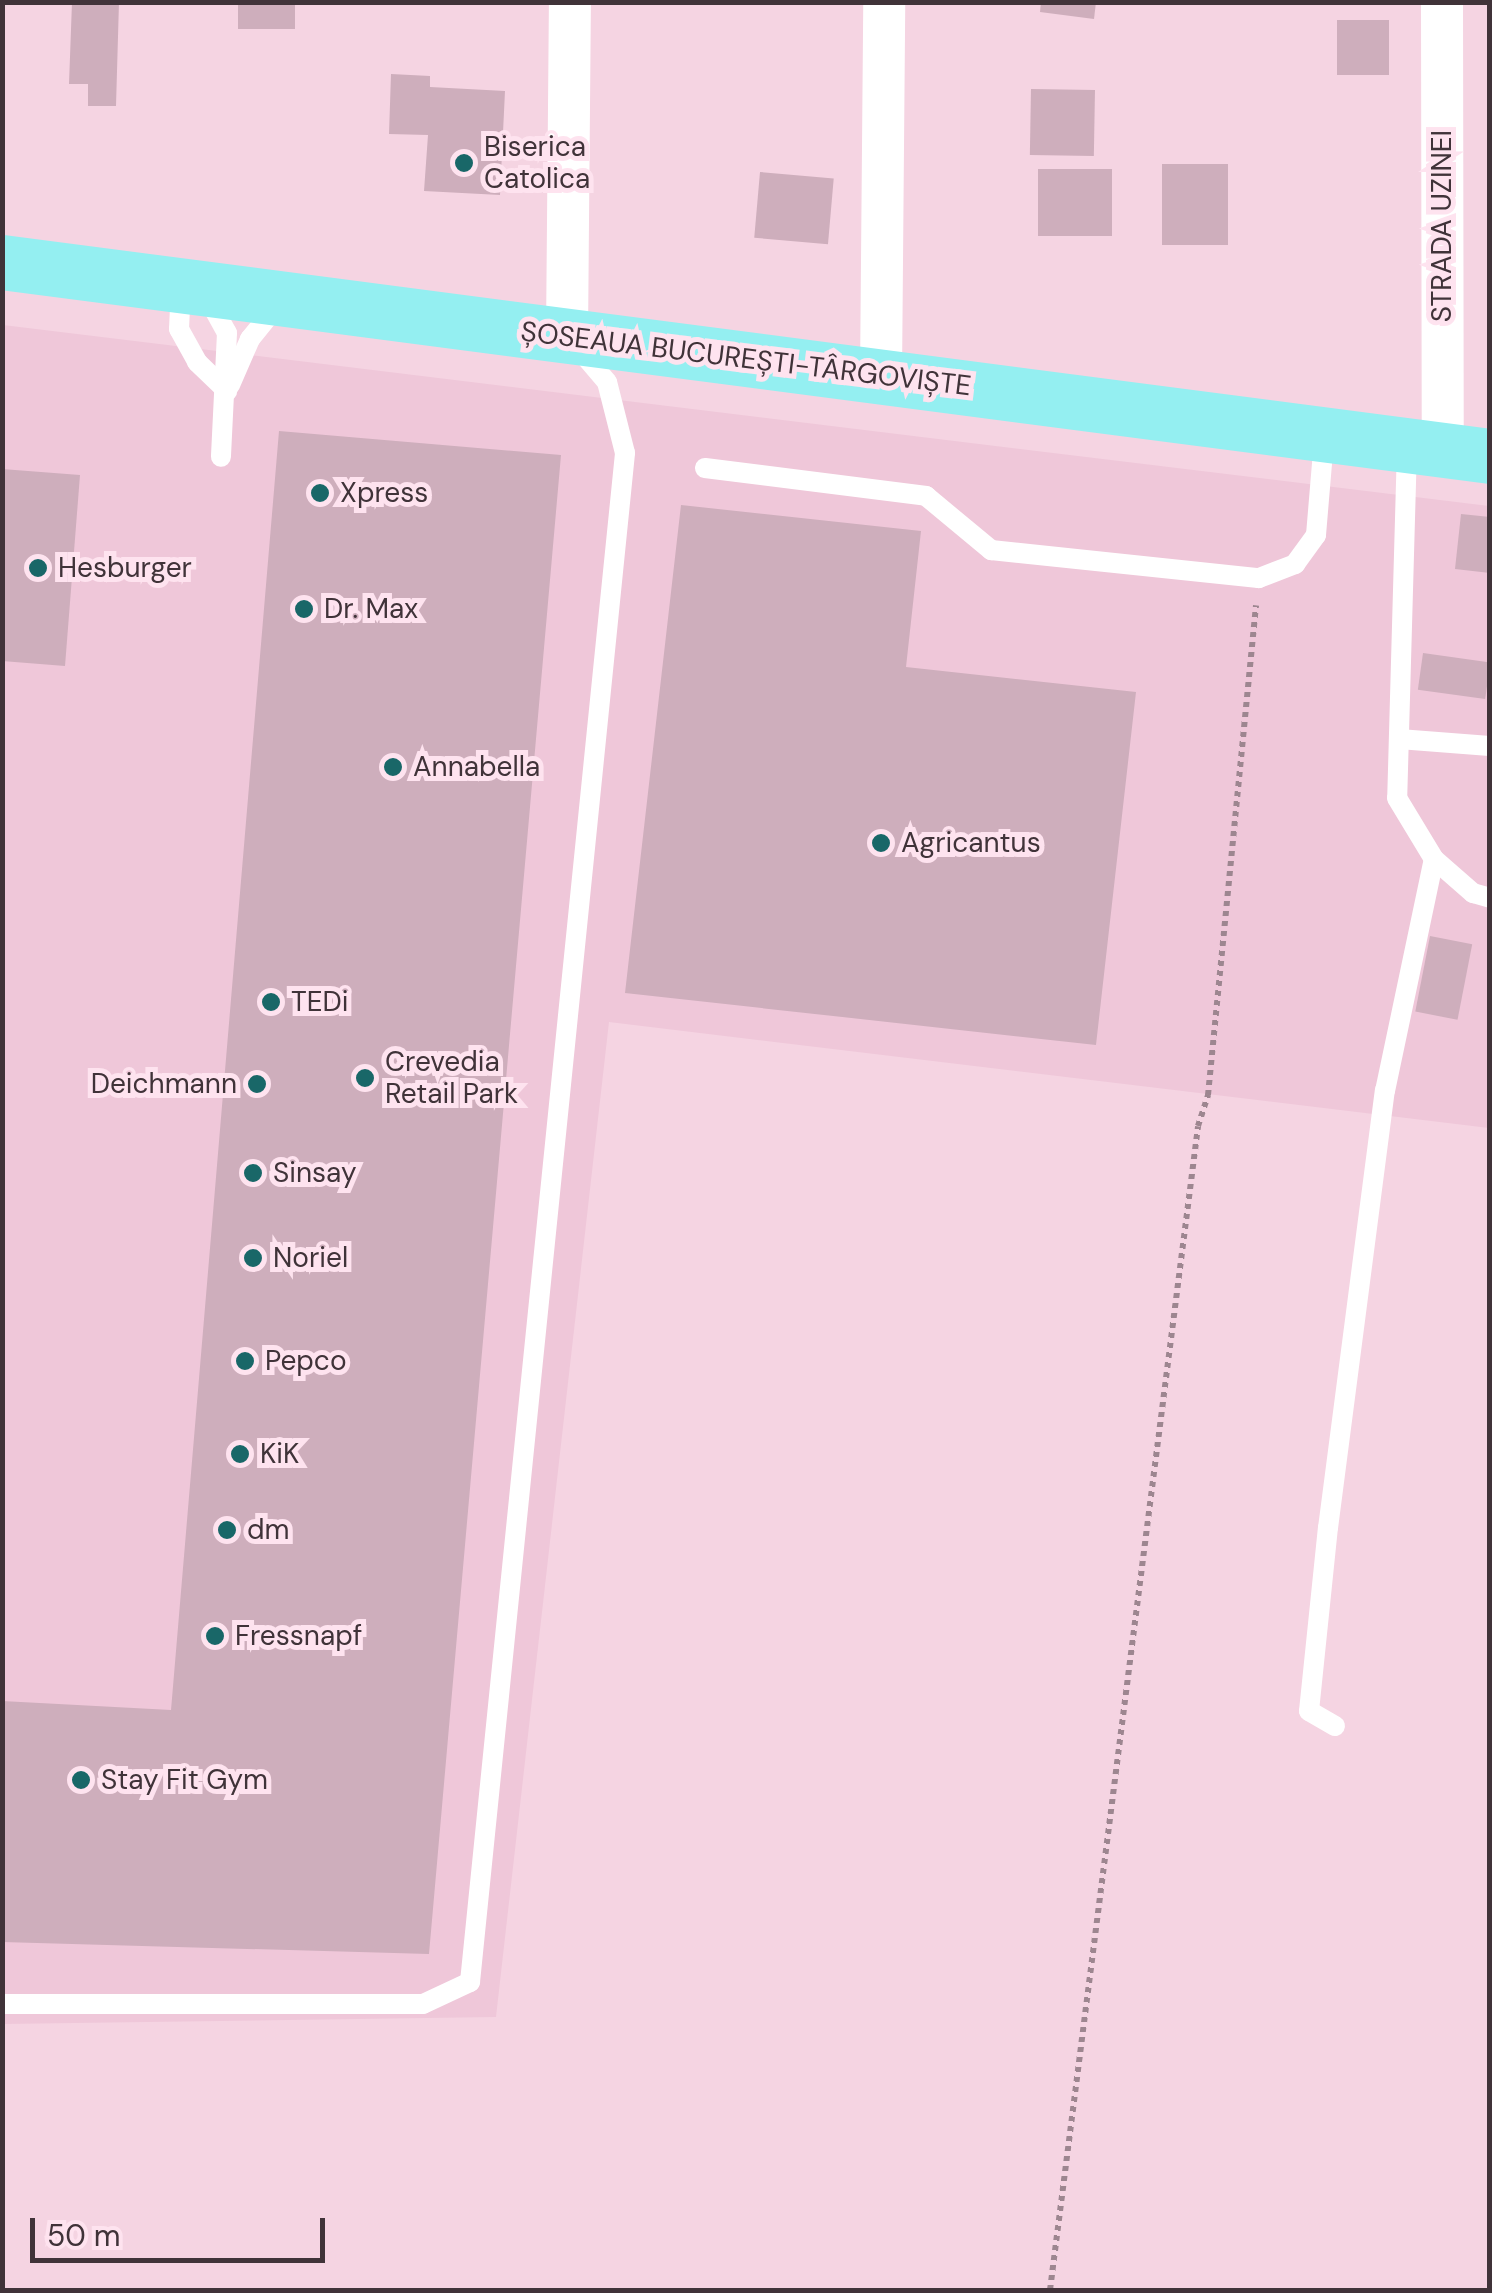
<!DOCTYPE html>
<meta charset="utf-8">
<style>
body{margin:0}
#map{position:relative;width:1492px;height:2293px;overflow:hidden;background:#f5d4e2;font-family:"DM Sans",sans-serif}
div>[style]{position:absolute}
.built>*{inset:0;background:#efc7d9}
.building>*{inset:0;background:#ceaebc;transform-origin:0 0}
.path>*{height:6px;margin-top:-3px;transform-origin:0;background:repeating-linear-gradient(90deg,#9d8690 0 5px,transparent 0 10px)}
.lane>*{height:20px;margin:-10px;padding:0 10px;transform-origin:10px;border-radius:10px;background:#fff}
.street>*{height:42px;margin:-21px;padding:0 21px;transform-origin:21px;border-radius:21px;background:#fff}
.primary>*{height:55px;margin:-27.5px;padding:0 27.5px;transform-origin:27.5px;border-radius:27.5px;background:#94eff1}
.dots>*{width:28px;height:28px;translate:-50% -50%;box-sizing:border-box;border:5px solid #fee3ef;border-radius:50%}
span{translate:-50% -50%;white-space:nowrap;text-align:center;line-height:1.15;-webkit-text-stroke:10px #fee3ef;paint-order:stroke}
.poi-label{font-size:28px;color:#403339}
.left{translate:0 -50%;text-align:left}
.right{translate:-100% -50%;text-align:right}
.street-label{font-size:28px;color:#403339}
.frame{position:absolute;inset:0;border:5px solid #403339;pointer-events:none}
.scale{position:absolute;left:30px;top:2218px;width:295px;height:45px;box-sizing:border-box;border:5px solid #403339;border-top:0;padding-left:12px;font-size:30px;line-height:35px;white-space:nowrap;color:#403339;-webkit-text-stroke:8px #fee3ef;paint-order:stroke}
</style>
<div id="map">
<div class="built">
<div style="clip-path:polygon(3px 325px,1489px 506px,1489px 1128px,609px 1022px,496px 2017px,3px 2024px)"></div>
</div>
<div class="building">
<div style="clip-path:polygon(72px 2px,119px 2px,116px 106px,88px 106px,88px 84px,69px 84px)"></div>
<div style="left:238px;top:2px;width:57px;height:27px"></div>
<div style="clip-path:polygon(1041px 2px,1096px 2px,1094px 19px,1040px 12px)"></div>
<div style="left:1337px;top:20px;width:52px;height:55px"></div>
<div style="clip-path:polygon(391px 74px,430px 76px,430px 87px,505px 91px,500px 195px,424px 191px,428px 135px,389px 134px)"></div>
<div style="left:1031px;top:89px;width:64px;height:66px;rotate:1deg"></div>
<div style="left:1162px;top:164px;width:66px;height:81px"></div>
<div style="left:1038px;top:169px;width:74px;height:67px"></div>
<div style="left:760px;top:172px;width:74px;height:66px;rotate:5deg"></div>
<div style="clip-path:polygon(279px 431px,561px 455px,429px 1954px,2px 1942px,2px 1701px,171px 1710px)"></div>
<div style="clip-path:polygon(2px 469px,80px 475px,65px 666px,2px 661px)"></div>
<div style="clip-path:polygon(681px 505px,921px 531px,906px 667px,1136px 692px,1096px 1045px,625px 993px)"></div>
<div style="clip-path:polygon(1461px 514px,1490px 517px,1490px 573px,1455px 569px)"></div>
<div style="left:1423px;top:653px;width:68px;height:37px;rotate:8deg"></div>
<div style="left:1430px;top:936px;width:43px;height:77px;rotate:11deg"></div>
</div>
<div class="path">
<div style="left:1050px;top:2290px;width:1173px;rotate:-82.75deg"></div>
<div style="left:1198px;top:1126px;width:33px;rotate:-72deg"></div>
<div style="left:1208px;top:1095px;width:492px;rotate:-84.4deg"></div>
</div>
<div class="lane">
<div style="left:181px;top:285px;width:44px;rotate:92.6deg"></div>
<div style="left:179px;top:329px;width:38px;rotate:61deg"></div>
<div style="left:197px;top:362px;width:42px;rotate:44deg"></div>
<div style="left:206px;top:295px;width:43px;rotate:61.1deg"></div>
<div style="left:227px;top:333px;width:124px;rotate:92.8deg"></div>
<div style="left:230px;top:385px;width:50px;rotate:-66.5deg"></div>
<div style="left:250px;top:339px;width:46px;rotate:-51.1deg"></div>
<div style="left:1407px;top:447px;width:351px;rotate:91.6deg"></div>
<div style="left:1397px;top:798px;width:71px;rotate:58.8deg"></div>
<div style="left:1434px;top:859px;width:52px;rotate:41.1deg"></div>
<div style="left:1473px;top:893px;width:18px;rotate:16deg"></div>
<div style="left:705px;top:468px;width:223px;rotate:7.2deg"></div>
<div style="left:926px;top:496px;width:85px;rotate:39.7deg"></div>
<div style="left:991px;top:550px;width:269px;rotate:6deg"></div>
<div style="left:1259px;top:578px;width:39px;rotate:-21deg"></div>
<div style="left:1295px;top:564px;width:36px;rotate:-54deg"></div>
<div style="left:1316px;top:535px;width:96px;rotate:-85.2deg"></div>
<div style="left:1399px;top:739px;width:91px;rotate:4.4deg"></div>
<div style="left:1335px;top:1726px;width:30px;rotate:-150deg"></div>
<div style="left:1309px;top:1711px;width:184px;rotate:-84.1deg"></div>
<div style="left:1328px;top:1528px;width:441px;rotate:-82.6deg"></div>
<div style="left:1385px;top:1091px;width:237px;rotate:-78.1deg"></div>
<div style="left:2px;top:2004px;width:421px"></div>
<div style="left:423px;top:2004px;width:52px;rotate:-25.1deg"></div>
<div style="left:470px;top:1982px;width:1537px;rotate:-84.21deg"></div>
<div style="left:625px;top:453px;width:73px;rotate:-104.2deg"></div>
<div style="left:607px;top:382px;width:45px;rotate:-130.5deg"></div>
</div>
<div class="street">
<div style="left:1442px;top:2px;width:447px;rotate:89.9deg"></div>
<div style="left:567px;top:336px;width:334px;rotate:-89.5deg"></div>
<div style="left:881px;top:376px;width:374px;rotate:-89.5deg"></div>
</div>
<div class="primary">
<div style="left:2px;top:262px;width:1501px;rotate:7.43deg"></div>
</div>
<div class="dots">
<div style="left:464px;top:163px;background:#196768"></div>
<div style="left:320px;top:493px;background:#196768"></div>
<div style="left:38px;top:568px;background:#196768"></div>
<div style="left:304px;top:609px;background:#196768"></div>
<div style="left:393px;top:767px;background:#196768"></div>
<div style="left:881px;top:843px;background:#196768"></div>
<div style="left:271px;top:1002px;background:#196768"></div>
<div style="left:365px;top:1078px;background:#196768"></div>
<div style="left:257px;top:1084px;background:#196768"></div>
<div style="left:253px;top:1173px;background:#196768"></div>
<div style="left:253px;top:1258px;background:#196768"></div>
<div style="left:245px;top:1361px;background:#196768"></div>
<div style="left:240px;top:1454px;background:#196768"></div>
<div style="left:227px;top:1530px;background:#196768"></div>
<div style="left:215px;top:1636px;background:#196768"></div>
<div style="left:81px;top:1780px;background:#196768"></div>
</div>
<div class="poi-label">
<span class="left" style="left:484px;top:163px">Biserica<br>Catolica</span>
<span class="left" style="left:340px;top:493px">Xpress</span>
<span class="left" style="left:58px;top:568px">Hesburger</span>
<span class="left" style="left:324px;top:609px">Dr. Max</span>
<span class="left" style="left:413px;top:767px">Annabella</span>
<span class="left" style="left:901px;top:843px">Agricantus</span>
<span class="left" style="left:291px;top:1002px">TEDi</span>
<span class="left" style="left:385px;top:1078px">Crevedia<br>Retail Park</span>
<span class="right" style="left:237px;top:1084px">Deichmann</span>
<span class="left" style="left:273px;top:1173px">Sinsay</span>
<span class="left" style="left:273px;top:1258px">Noriel</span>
<span class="left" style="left:265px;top:1361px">Pepco</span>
<span class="left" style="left:260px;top:1454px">KiK</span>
<span class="left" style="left:247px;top:1530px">dm</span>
<span class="left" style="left:235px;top:1636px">Fressnapf</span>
<span class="left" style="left:101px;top:1780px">Stay Fit Gym</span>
</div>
<div class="street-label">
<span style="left:1442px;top:226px;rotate:-90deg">STRADA UZINEI</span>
<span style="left:746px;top:359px;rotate:7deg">ȘOSEAUA BUCUREȘTI-TÂRGOVIȘTE</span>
</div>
<div class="frame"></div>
<div class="scale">50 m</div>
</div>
